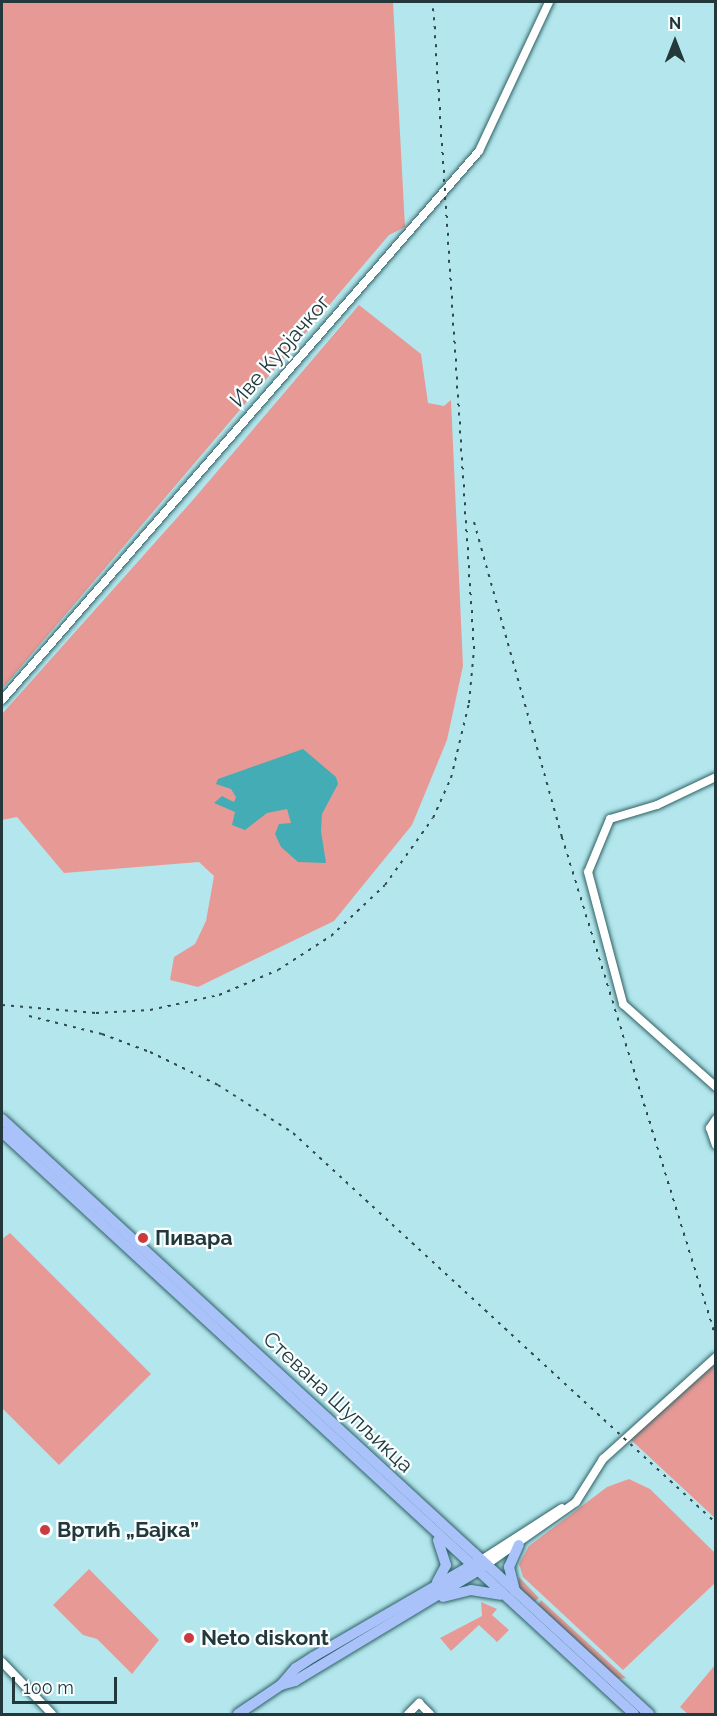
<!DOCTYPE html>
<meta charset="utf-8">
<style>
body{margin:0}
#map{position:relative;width:717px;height:1716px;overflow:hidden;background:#b3e7ed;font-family:Raleway,sans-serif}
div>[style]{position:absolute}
.green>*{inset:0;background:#e79a95}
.water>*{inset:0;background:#43acb5}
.roads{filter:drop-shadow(0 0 2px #2e6064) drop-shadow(0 0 2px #2e6064)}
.minor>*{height:8px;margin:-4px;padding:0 4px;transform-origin:4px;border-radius:4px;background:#fff}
.major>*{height:10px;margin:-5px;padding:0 5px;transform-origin:5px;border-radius:5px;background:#a9c3fa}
.rail>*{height:2px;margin-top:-1px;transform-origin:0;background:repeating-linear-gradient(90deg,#314a4d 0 3px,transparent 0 9px)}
.dots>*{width:16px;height:16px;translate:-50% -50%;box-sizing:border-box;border:3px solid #f9feff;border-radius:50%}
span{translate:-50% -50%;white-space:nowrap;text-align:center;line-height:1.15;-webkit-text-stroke:4.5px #f9feff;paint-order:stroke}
.street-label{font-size:21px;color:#23383b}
.poi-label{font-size:21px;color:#23383b;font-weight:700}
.left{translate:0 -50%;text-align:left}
.frame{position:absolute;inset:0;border:3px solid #23383b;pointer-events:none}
.north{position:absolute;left:645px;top:12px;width:60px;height:60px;-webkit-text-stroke:4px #f9feff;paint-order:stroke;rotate:0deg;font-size:16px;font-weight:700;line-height:24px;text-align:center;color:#23383b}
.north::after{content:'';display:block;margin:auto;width:21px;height:27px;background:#23383b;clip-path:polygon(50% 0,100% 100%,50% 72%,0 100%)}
.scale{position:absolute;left:12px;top:1677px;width:105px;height:27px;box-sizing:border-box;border:3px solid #23383b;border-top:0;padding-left:8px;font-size:18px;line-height:21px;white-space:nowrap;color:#23383b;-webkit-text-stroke:4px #f9feff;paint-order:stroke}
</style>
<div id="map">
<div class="green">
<div style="clip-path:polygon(2px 2px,393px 2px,405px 227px,389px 235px,2px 689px)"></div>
<div style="clip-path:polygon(359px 305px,421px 354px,428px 403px,444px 406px,451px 400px,463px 666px,447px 740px,412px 825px,334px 921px,198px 987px,170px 980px,174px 957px,195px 944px,206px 921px,214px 876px,199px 862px,64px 873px,17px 817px,2px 820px,2px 714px,192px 501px)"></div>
<div style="clip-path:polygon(10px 1233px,151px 1374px,59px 1465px,2px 1408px,2px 1239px)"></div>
<div style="clip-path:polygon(715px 1364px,716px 1365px,715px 1518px,629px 1438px)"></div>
<div style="clip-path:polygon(629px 1479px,650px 1489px,715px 1553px,715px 1583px,623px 1670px,523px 1577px,519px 1564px,529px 1546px,607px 1487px)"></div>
<div style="clip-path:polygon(89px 1569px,159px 1640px,132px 1674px,97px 1639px,83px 1635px,53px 1605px)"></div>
<div style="clip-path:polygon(519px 1577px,539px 1598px,534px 1602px,518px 1587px)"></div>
<div style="clip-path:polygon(541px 1600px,626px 1678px,616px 1679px,538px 1605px)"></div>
<div style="clip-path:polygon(481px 1602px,497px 1609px,492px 1615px,509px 1630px,497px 1642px,479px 1625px,451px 1651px,440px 1638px,482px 1616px)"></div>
<div style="clip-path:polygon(715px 1665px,715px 1714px,688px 1714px,680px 1707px)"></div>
</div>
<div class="water">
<div style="clip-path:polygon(303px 749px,336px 777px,338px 784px,322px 814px,321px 831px,326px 863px,298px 862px,281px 847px,275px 834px,279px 824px,291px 823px,287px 809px,267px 813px,245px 830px,232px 825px,235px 812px,214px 803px,222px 796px,234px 802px,236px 797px,231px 789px,216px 784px,218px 779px)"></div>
</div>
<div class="roads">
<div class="minor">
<div style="left:2px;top:700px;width:727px;rotate:-49.01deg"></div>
<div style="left:479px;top:151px;width:165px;rotate:-64.8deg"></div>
<div style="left:716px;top:777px;width:65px;rotate:154.6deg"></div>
<div style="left:657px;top:805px;width:49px;rotate:163.4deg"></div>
<div style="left:610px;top:819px;width:57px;rotate:112.5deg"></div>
<div style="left:588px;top:872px;width:137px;rotate:75.1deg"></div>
<div style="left:623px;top:1004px;width:125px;rotate:41.7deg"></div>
<div style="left:716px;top:1119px;width:11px;rotate:124deg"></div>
<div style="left:710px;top:1128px;width:18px;rotate:71deg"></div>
<div style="left:481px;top:1560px;width:96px;rotate:-32.7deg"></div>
<div style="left:486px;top:1565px;width:110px;rotate:-35deg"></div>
<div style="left:576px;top:1502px;width:51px;rotate:-57.9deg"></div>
<div style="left:603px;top:1459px;width:152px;rotate:-42.1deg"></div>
<div style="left:2px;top:1662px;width:72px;rotate:46.1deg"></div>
<div style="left:408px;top:1714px;width:16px;rotate:-45deg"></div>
<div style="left:419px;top:1703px;width:16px;rotate:45deg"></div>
</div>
<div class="major">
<div style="left:2px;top:1119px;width:879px;rotate:42.6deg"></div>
<div style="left:2px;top:1132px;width:859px;rotate:42.64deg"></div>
<div style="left:437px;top:1582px;width:19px;rotate:-62deg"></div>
<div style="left:446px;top:1565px;width:26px;rotate:-108deg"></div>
<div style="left:515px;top:1591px;width:25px;rotate:-104deg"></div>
<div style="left:509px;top:1567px;width:24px;rotate:-66deg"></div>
<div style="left:443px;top:1597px;width:29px;rotate:-14deg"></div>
<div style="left:471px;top:1590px;width:30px;rotate:9deg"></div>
<div style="left:281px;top:1685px;width:23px;rotate:-49deg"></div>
<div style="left:296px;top:1668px;width:20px;rotate:-33deg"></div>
<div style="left:313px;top:1657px;width:187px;rotate:-30.1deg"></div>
<div style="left:238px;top:1714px;width:52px;rotate:-34deg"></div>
<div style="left:281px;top:1685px;width:15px;rotate:-16deg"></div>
<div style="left:295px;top:1681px;width:217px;rotate:-31.1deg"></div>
</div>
</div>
<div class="rail">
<div style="left:474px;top:522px;width:327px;rotate:74.4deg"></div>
<div style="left:562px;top:837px;width:524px;rotate:72.91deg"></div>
<div style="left:2px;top:1005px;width:94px;rotate:4.9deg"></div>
<div style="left:96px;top:1013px;width:54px;rotate:-3.2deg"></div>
<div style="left:150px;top:1010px;width:71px;rotate:-12.3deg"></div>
<div style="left:219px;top:995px;width:64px;rotate:-23deg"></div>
<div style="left:278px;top:970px;width:63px;rotate:-32.7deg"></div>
<div style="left:331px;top:936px;width:74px;rotate:-43.4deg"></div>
<div style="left:385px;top:885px;width:82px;rotate:-54.4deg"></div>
<div style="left:433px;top:818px;width:44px;rotate:-65.8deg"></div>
<div style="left:451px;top:778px;width:77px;rotate:-76.5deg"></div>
<div style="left:469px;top:703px;width:54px;rotate:-84.7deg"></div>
<div style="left:474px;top:649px;width:648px;rotate:-93.63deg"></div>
<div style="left:29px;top:1016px;width:75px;rotate:13.9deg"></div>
<div style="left:102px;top:1034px;width:51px;rotate:20.6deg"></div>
<div style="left:150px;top:1052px;width:76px;rotate:25.9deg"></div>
<div style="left:218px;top:1085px;width:89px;rotate:32.6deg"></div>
<div style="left:293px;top:1133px;width:575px;rotate:42.68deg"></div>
</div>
<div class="dots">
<div style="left:143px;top:1238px;background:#ca3a3e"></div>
<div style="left:45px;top:1530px;background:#ca3a3e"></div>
<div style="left:189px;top:1638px;background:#ca3a3e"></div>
</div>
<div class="street-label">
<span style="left:280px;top:351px;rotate:-49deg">Иве Курјачког</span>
<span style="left:338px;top:1402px;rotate:43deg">Стевана Шупљикца</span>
</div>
<div class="poi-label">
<span class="left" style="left:155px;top:1238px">Пивара</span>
<span class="left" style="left:57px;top:1530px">Вртић „Бајка”</span>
<span class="left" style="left:201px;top:1638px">Neto diskont</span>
</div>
<div class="frame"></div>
<div class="north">N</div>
<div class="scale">100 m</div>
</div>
